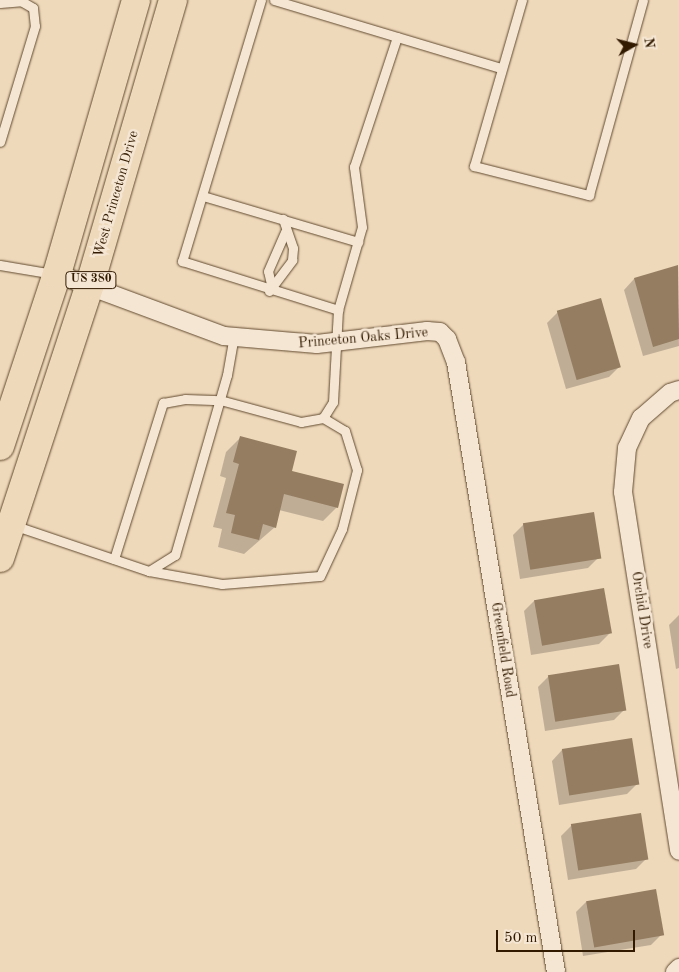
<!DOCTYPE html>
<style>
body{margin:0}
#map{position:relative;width:679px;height:972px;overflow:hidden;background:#efd9bb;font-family:"Old Standard TT",serif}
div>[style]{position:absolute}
.shadow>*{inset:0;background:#0003}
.building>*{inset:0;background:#947d61;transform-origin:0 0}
.roads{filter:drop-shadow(0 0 1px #614a2f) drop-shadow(0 0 1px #614a2f)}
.lane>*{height:9px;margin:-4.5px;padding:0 4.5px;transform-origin:4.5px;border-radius:4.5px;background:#f5e6d3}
.street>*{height:18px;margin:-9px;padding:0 9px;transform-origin:9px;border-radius:9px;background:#f5e6d3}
.highway>*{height:28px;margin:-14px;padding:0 14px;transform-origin:14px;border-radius:14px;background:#efd9bb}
span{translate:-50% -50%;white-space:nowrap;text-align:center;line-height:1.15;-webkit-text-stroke:5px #f5e6d3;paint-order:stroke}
.shield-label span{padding:1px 4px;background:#f5e6d3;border:1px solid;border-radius:4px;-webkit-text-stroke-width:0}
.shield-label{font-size:12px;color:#321a00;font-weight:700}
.street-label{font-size:14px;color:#321a00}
.north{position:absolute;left:609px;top:20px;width:50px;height:50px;-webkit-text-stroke:4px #f5e6d3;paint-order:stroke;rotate:82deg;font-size:14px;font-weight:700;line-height:20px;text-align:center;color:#321a00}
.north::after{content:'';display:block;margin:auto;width:18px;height:22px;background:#321a00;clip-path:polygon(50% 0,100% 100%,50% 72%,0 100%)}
.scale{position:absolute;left:496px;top:930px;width:139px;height:22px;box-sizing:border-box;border:2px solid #321a00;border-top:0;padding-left:6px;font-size:15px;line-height:18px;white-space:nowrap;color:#321a00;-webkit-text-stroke:4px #f5e6d3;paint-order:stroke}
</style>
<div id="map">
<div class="shadow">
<div style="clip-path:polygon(677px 267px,679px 346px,643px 356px,624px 290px,634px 279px)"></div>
<div style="clip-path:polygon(558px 312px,620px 366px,609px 377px,566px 389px,547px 323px)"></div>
<div style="clip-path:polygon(240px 438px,291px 472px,337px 507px,323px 521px,279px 510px,275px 527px,244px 554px,218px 547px,222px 529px,213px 527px,226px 478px,220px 476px,226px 452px)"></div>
<div style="clip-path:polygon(524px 524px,599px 557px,588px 568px,520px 579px,513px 535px)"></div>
<div style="clip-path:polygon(535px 600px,610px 633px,599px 644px,531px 655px,524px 611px)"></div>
<div style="clip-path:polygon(679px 615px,679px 668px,676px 669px,669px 625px)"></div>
<div style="clip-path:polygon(549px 676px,625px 709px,614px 720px,545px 731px,538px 687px)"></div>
<div style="clip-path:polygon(562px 750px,638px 783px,627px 794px,559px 805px,552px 761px)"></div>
<div style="clip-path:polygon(572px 825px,647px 858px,636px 869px,568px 880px,561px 836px)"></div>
<div style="clip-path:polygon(586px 902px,662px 934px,651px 945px,583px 956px,576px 912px)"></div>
</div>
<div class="building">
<div style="clip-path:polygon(678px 265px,679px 339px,653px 347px,634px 278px)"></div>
<div style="left:601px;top:298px;width:72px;height:46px;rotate:74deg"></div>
<div style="clip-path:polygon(240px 436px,297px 451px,292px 471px,344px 484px,338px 508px,284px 494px,276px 528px,263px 524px,259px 540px,231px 533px,235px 515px,226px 513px,239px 464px,233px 462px)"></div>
<div style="left:594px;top:512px;width:47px;height:72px;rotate:81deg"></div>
<div style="left:604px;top:588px;width:46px;height:71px;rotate:80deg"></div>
<div style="left:619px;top:664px;width:47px;height:72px;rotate:81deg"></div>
<div style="left:632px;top:738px;width:47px;height:71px;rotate:81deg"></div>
<div style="left:641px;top:813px;width:47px;height:71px;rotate:81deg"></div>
<div style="left:656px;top:889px;width:47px;height:71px;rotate:80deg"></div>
</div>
<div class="roads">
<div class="lane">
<div style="left:261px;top:0;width:273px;rotate:106.8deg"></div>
<div style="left:182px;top:261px;width:164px;rotate:17.4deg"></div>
<div style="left:338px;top:310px;width:86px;rotate:-73.9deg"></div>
<div style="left:362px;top:227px;width:61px;rotate:-97.6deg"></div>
<div style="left:354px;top:167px;width:137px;rotate:-71.7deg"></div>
<div style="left:274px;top:0;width:236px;rotate:16.7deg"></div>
<div style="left:522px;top:0;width:173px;rotate:106.1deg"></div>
<div style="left:474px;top:166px;width:119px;rotate:14.2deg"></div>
<div style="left:589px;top:195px;width:202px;rotate:-74.5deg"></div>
<div style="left:0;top:3px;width:21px;rotate:-5deg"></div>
<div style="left:21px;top:1px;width:14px;rotate:30deg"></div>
<div style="left:33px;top:8px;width:18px;rotate:84deg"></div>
<div style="left:35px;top:26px;width:121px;rotate:106.8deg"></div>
<div style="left:203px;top:196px;width:162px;rotate:16.5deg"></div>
<div style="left:0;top:265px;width:55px;rotate:9.5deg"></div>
<div style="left:271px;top:284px;width:13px;rotate:-103deg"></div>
<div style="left:268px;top:271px;width:43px;rotate:-66.4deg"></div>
<div style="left:269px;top:291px;width:39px;rotate:-53deg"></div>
<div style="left:292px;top:260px;width:12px;rotate:-85deg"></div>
<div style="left:293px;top:248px;width:31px;rotate:-109deg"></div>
<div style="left:13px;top:525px;width:144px;rotate:18.7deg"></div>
<div style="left:149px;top:571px;width:31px;rotate:-32deg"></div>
<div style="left:175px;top:555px;width:187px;rotate:-73.9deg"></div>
<div style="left:227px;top:375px;width:39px;rotate:-80deg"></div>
<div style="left:114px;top:559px;width:164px;rotate:-72.6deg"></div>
<div style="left:163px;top:403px;width:22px;rotate:-10deg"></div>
<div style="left:185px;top:399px;width:35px;rotate:2deg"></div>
<div style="left:220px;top:400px;width:84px;rotate:15.2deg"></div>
<div style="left:301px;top:422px;width:22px;rotate:-10deg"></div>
<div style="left:323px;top:418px;width:19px;rotate:-58deg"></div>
<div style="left:333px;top:402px;width:92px;rotate:-86.9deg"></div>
<div style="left:149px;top:571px;width:74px;rotate:10.1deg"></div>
<div style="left:222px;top:584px;width:98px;rotate:-4.7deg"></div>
<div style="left:320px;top:576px;width:52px;rotate:-64.9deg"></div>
<div style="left:342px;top:529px;width:61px;rotate:-75.7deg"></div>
<div style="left:357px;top:470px;width:41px;rotate:-107.1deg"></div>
<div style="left:345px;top:431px;width:26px;rotate:-149deg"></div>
</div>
<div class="street">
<div style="left:57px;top:274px;width:178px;rotate:20.4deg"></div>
<div style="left:224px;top:336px;width:93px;rotate:4.9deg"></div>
<div style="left:317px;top:344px;width:111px;rotate:-6.7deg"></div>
<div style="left:427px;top:331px;width:13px;rotate:4deg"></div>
<div style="left:440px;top:332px;width:10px;rotate:45deg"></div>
<div style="left:447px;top:339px;width:25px;rotate:69deg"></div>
<div style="left:456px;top:362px;width:618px;rotate:80.69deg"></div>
<div style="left:679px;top:390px;width:9px;rotate:162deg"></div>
<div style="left:670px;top:393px;width:38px;rotate:139deg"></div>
<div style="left:641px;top:418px;width:33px;rotate:115deg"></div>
<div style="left:627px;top:448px;width:44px;rotate:95.2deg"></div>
<div style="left:623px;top:492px;width:363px;rotate:81.1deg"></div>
<div style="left:675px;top:972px;width:6px;rotate:-45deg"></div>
</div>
<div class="highway">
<div style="left:0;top:446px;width:181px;rotate:-71.7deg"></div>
<div style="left:57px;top:274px;width:285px;rotate:-73.9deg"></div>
<div style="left:0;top:558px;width:288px;rotate:-71.8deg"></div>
<div style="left:90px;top:284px;width:296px;rotate:-73.7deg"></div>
</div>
</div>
<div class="shield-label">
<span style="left:91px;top:280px">US 380</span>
</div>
<div class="street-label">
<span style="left:116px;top:194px;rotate:-74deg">West Princeton Drive</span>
<span style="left:363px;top:338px;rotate:-5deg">Princeton Oaks Drive</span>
<span style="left:642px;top:610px;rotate:81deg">Orchid Drive</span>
<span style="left:503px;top:650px;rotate:81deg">Greenfield Road</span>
</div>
<div class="north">N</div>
<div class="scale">50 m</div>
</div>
